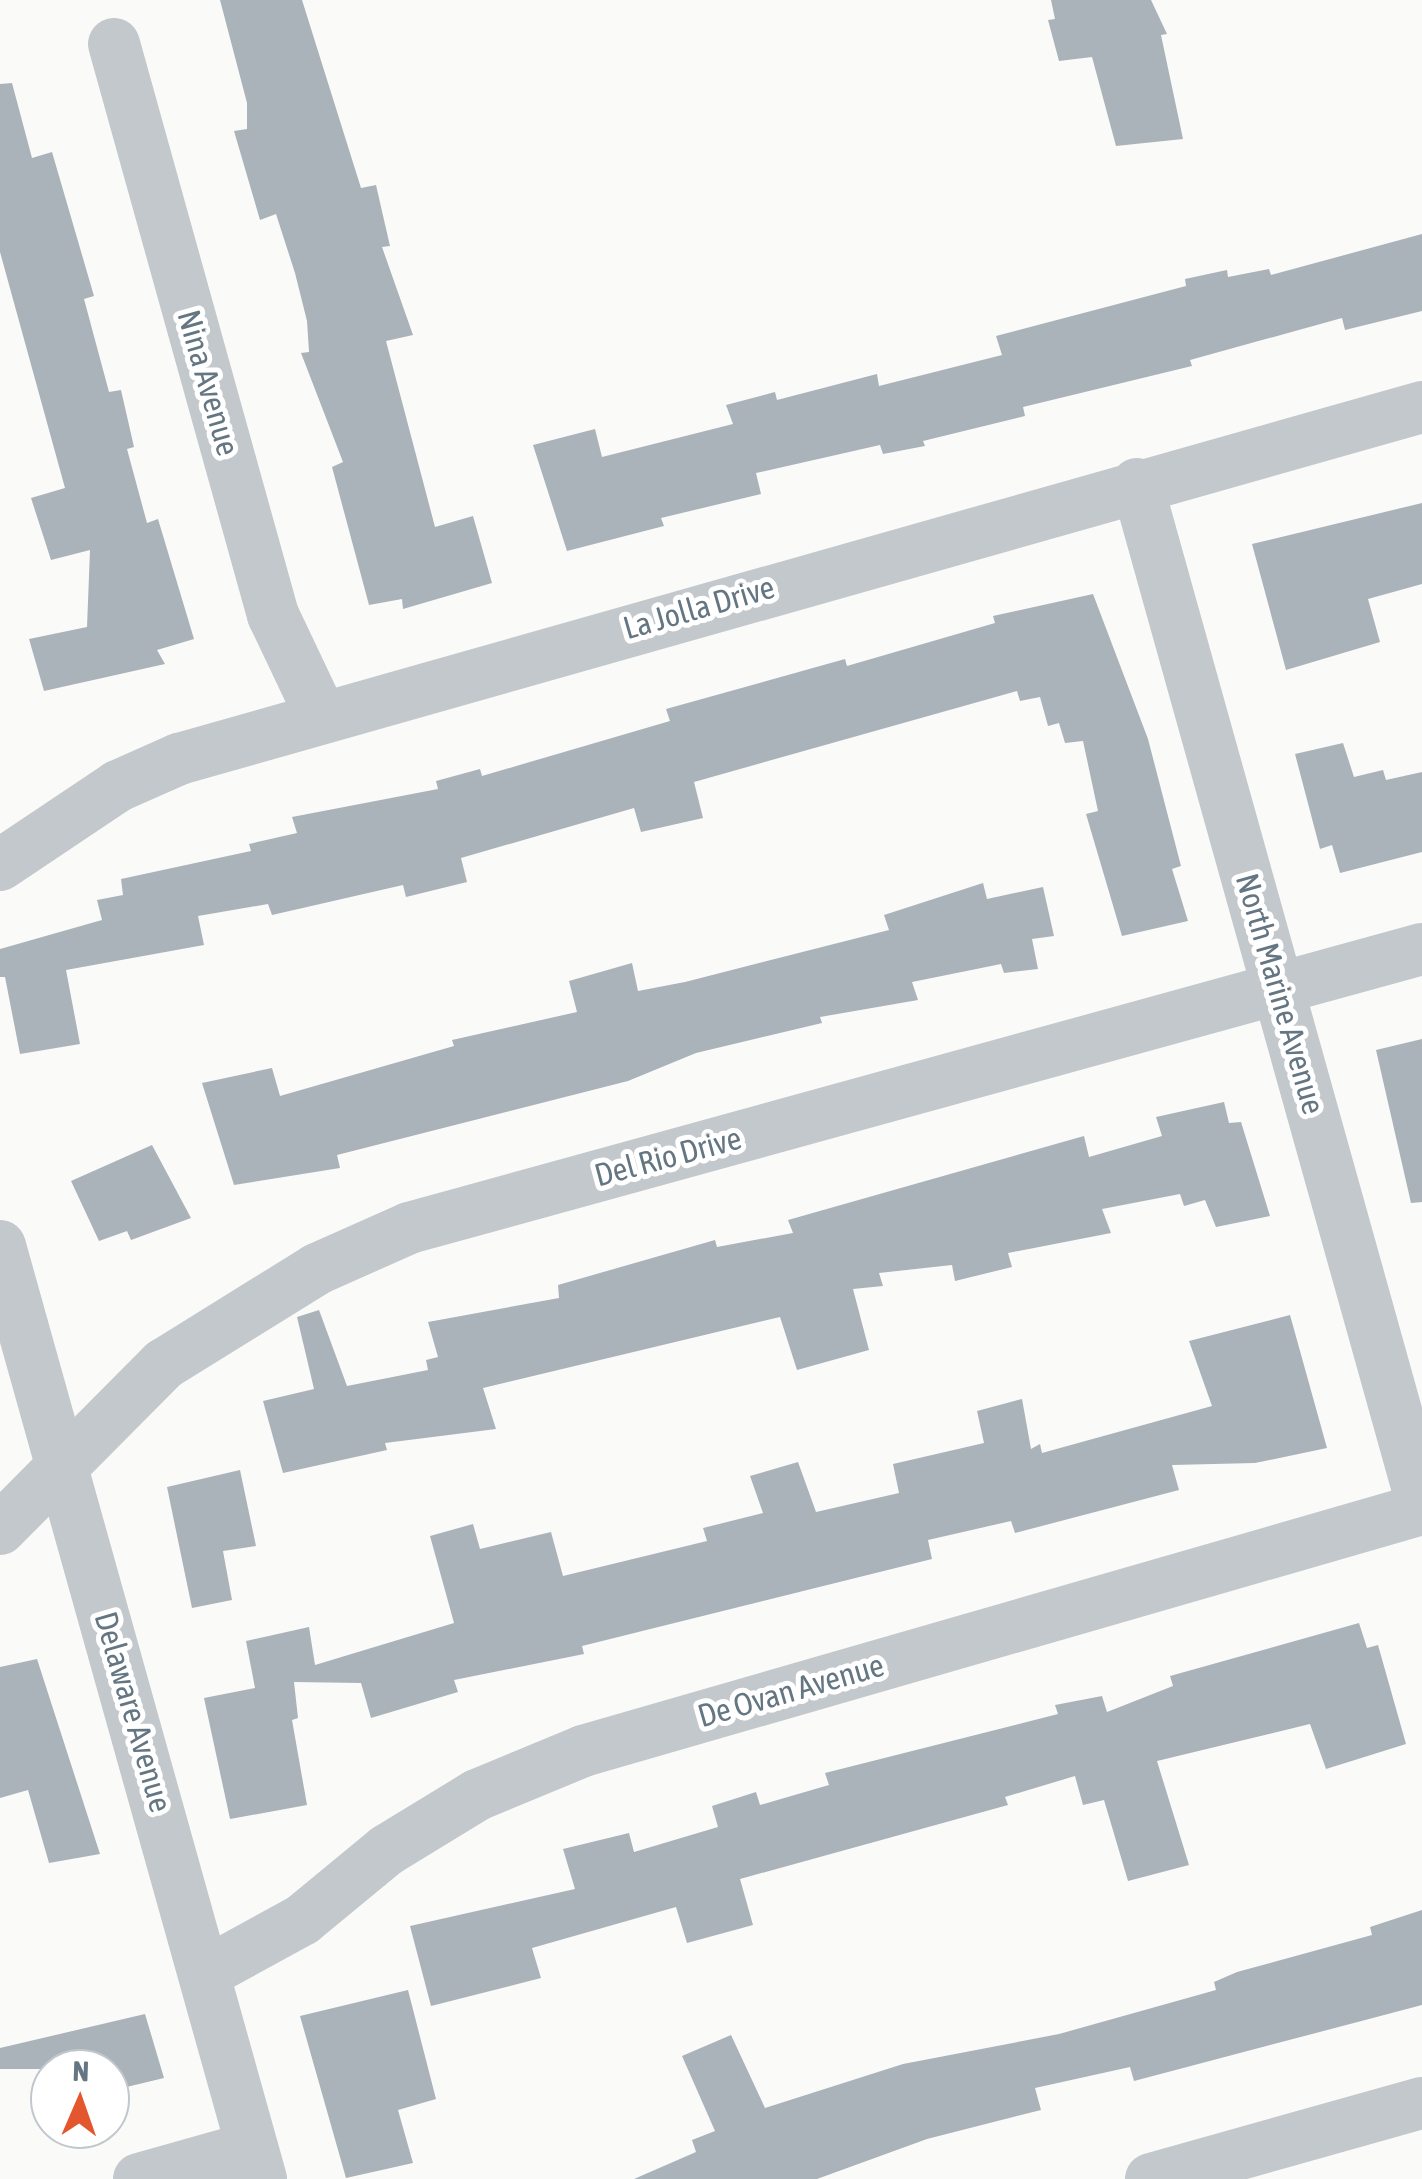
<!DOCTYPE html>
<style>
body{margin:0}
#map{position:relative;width:1422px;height:2179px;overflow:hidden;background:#fafaf8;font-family:"Asap Condensed",sans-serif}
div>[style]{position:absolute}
.building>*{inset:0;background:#aab3b9}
.minor>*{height:52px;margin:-26px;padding:0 26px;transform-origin:26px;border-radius:26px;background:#c3c8cc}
span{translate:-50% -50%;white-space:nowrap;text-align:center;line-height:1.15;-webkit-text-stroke:10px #fff;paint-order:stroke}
.street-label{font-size:32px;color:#657683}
.north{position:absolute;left:30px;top:2049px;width:100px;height:100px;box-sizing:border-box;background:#fff;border:2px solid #c1c8cd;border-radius:50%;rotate:2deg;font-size:28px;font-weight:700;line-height:40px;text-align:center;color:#657683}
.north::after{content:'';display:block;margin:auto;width:35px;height:45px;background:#e4572e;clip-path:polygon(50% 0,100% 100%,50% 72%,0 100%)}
</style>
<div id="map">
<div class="building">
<div style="clip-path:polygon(220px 0,302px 0,361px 188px,376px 185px,390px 246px,382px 247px,413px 335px,386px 341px,435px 527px,473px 516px,492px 583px,403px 609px,402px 599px,369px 605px,332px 467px,343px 462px,301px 353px,309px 352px,307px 321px,295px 273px,276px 214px,260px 220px,234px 131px,247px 129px,247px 103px)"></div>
<div style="clip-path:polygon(1051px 0,1151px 0,1167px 34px,1161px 35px,1183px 139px,1116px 146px,1092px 57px,1059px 61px,1048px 20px,1055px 19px)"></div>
<div style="clip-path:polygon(12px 83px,32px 158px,52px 152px,94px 296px,84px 299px,109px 392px,121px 390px,134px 447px,127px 449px,147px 523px,158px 519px,194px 639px,157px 650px,165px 664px,44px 691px,29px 639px,87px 627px,90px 550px,51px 560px,31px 498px,65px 488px,0 252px,0 84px)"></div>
<div style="clip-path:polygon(1422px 234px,1422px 311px,1345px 330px,1342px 318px,1190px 360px,1192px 366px,1023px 407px,1025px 416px,923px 441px,925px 446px,883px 454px,880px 445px,756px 473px,761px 494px,661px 518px,664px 526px,567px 551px,533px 445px,595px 429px,602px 457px,733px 424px,726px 405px,775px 392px,777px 400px,877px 374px,879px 386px,1002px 355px,996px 336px,1186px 286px,1185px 279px,1227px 270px,1228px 277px,1269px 269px,1271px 275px)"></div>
<div style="clip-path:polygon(1422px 503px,1422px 584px,1368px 599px,1380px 642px,1286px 670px,1252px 544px)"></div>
<div style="clip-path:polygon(1093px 594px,1148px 739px,1181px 866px,1172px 869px,1188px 921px,1122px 936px,1086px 814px,1098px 811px,1083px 741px,1065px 743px,1059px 723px,1048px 726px,1040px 697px,1020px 701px,1017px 691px,694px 782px,703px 818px,641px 832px,634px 808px,461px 858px,467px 882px,406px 897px,403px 885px,272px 915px,268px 904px,198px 916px,204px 945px,66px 970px,80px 1044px,20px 1054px,5px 977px,0 977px,0 949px,102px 920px,97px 900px,123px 895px,121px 879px,251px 851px,249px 844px,297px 833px,292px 817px,438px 789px,436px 781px,480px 769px,482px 776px,670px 721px,666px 709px,845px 659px,847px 666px,995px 623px,993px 616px)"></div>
<div style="clip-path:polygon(1343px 743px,1354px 777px,1383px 770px,1386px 780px,1422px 772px,1422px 852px,1340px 873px,1332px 845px,1320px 849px,1295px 754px)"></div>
<div style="clip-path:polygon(983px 883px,987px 899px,1043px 887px,1054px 936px,1032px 939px,1038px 969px,1004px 973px,1001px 964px,912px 982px,918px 1000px,820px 1017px,822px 1023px,696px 1053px,628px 1081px,337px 1155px,340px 1168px,234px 1185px,202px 1083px,272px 1068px,280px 1096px,454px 1046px,452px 1040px,577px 1012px,569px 981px,632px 963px,638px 991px,685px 982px,889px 930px,884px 915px)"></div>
<div style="clip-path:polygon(1422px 1039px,1422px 1202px,1411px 1203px,1376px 1050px)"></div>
<div style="clip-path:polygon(1224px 1102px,1229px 1123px,1241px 1122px,1270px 1216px,1216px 1227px,1205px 1200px,1184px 1206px,1180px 1194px,1102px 1209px,1111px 1233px,1008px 1253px,1012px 1267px,955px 1281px,952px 1265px,879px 1273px,883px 1286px,853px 1289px,869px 1350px,797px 1370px,780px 1317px,483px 1388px,496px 1429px,385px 1443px,387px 1450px,283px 1473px,263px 1401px,314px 1389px,297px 1317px,319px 1310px,347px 1386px,428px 1370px,426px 1360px,438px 1357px,428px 1322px,559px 1298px,558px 1285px,715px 1240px,717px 1247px,793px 1233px,788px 1220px,1084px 1136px,1089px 1157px,1162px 1136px,1156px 1117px)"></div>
<div style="clip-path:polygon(152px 1145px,191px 1218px,131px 1240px,127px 1231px,99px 1241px,71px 1181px)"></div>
<div style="clip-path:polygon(1290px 1315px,1327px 1448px,1255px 1463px,1172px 1465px,1179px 1490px,1015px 1533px,1011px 1521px,928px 1540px,932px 1559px,582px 1646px,584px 1654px,454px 1680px,458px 1692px,371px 1718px,361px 1683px,294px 1682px,298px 1718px,292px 1720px,307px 1805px,230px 1819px,204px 1698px,255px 1688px,246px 1641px,309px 1627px,315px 1665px,454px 1623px,430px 1536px,473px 1524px,480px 1549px,551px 1532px,563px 1576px,707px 1541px,703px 1528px,763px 1513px,750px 1476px,798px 1462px,816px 1512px,899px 1493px,893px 1464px,984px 1443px,977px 1411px,1022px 1399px,1031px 1449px,1040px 1444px,1042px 1453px,1212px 1406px,1189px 1341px)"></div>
<div style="clip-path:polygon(240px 1470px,256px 1546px,223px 1551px,232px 1600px,192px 1608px,167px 1487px)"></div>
<div style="clip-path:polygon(1359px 1623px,1367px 1648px,1378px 1645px,1406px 1744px,1326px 1769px,1310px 1724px,1157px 1761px,1189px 1865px,1128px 1881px,1104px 1800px,1083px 1805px,1075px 1776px,1005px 1797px,1008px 1805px,740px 1879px,753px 1925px,687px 1943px,676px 1907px,532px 1948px,541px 1978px,431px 2006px,410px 1926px,575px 1889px,563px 1849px,629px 1833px,634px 1852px,718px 1827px,712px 1806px,756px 1792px,760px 1805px,829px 1785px,825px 1773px,1058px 1714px,1055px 1705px,1102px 1696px,1107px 1712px,1173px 1686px,1170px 1676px)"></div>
<div style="clip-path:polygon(37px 1659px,100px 1854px,49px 1863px,28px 1790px,0 1798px,0 1667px)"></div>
<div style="clip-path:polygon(1422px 1910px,1422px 2005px,1134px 2081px,1130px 2067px,1035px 2088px,1041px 2110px,927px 2139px,817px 2179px,634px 2179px,696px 2152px,692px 2140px,715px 2131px,682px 2056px,731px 2035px,765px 2108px,903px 2064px,1059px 2034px,1216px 1990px,1214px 1982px,1237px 1972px,1372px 1935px,1370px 1927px)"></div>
<div style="clip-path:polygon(408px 1990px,436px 2099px,398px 2110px,413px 2163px,346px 2178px,300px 2016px)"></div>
<div style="clip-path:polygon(145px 2014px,164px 2078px,110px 2091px,110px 2069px,0 2069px,0 2048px)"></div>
</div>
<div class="minor">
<div style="left:114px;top:44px;width:593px;rotate:74.44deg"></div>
<div style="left:273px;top:615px;width:112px;rotate:64.6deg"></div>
<div style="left:1137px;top:484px;width:1059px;rotate:74.39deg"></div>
<div style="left:0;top:865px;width:142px;rotate:-33.8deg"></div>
<div style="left:118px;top:786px;width:67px;rotate:-23.9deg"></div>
<div style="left:179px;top:759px;width:1292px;rotate:-15.81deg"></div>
<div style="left:0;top:1246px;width:969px;rotate:74.37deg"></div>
<div style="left:0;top:1529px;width:233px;rotate:-45.2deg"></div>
<div style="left:164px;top:1364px;width:180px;rotate:-31.8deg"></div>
<div style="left:317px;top:1269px;width:101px;rotate:-24deg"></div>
<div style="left:409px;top:1228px;width:1051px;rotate:-15.4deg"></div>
<div style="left:205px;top:1973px;width:111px;rotate:-28.7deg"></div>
<div style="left:302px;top:1920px;width:110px;rotate:-39.5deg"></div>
<div style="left:387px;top:1850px;width:105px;rotate:-31.4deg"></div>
<div style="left:477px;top:1795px;width:115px;rotate:-22.5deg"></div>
<div style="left:583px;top:1751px;width:873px;rotate:-16.09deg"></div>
<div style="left:139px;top:2179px;width:117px;rotate:-15.8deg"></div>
<div style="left:1151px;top:2179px;width:281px;rotate:-15.7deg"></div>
</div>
<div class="street-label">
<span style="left:208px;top:383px;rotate:74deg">Nina Avenue</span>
<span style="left:699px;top:608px;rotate:-16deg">La Jolla Drive</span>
<span style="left:1280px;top:994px;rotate:74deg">North Marine Avenue</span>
<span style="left:668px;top:1157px;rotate:-15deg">Del Rio Drive</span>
<span style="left:791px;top:1691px;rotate:-16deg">De Ovan Avenue</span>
<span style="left:133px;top:1712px;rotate:74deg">Delaware Avenue</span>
</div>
<div class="north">N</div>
</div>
